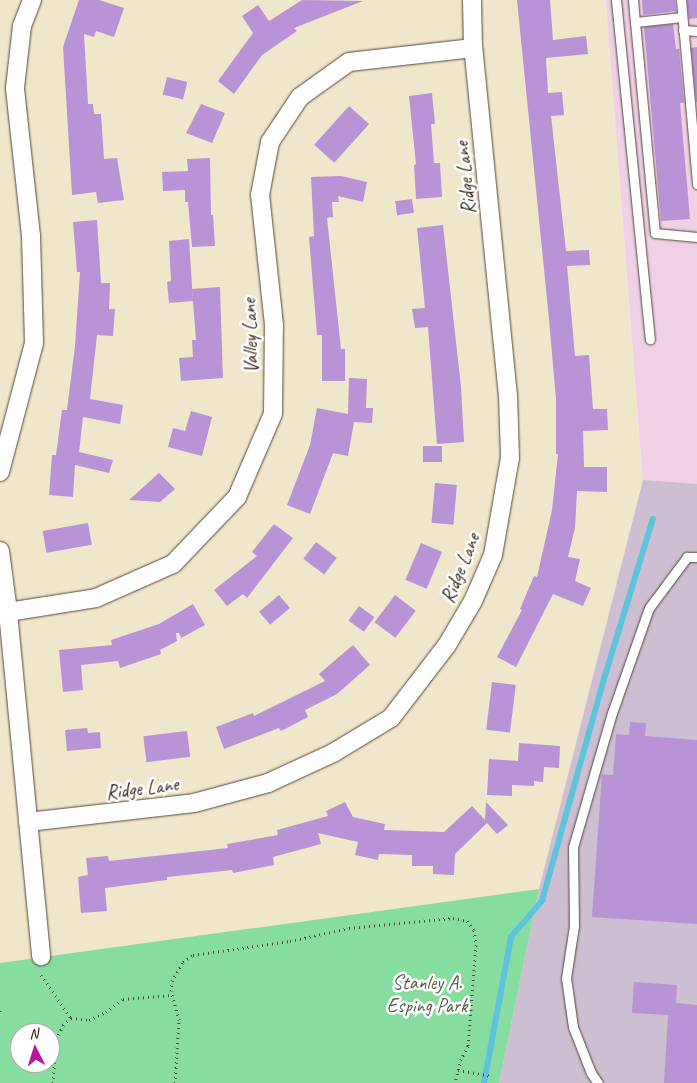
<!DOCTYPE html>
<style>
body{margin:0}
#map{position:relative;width:697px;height:1083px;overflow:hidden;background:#f0e6cb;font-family:Caveat,sans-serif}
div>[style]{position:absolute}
.built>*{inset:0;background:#efd0e6}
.industrial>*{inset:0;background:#cdbed2}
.green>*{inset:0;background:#87dc9f}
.stream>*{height:5.5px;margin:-2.75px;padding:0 2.75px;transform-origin:2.75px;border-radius:2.75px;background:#5ec4dc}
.building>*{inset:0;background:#b893d6;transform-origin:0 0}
.path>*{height:3px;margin-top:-1.5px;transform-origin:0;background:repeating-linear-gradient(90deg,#564638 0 1px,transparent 0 5px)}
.roads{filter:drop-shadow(0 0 1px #564638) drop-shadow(0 0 1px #564638)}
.lane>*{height:9px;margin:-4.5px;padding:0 4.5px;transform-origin:4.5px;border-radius:4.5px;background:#fff}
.street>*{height:18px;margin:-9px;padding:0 9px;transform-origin:9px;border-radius:9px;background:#fff}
span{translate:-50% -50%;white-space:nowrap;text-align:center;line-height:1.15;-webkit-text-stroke:5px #fff;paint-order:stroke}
.street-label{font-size:20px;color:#3b2a1e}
.park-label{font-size:20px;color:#525f45}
.north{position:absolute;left:10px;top:1023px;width:50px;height:50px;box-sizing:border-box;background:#fff;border:1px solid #b1aaa5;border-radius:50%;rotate:355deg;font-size:14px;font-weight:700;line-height:20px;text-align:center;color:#3b2a1e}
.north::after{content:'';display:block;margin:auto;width:18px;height:22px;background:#b5179e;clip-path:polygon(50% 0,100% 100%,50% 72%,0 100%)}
</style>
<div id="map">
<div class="built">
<div style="clip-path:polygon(606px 0,697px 0,697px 484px,643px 480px)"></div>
</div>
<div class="industrial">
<div style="clip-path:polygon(643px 480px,697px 484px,697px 1083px,499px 1083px,539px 889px)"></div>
</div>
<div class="green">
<div style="clip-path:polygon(evenodd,539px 889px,499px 1083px,0 1083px,0 963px,539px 889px,20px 1033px,50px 1033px,50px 1063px,20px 1063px,20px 1033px)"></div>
</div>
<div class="stream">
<div style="left:484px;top:1083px;width:148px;rotate:-79.5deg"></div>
<div style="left:511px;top:937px;width:48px;rotate:-49.3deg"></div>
<div style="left:542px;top:901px;width:230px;rotate:-74.4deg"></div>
<div style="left:604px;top:679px;width:167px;rotate:-73deg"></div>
</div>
<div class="building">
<div style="clip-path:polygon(79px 0,99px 0,124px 8px,114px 37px,96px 31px,94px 37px,84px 34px,88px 104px,93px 104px,94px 114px,101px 114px,104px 159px,117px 158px,124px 200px,98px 203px,96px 192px,72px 195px,63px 47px)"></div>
<div style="clip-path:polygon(302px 0,363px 1px,294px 28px,297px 31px,262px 55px,234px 94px,218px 81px,253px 33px,242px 16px,258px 5px,269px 21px)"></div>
<div style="clip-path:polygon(517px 0,550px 0,553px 40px,586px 36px,588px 54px,546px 58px,548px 93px,562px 92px,564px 115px,551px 116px,566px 251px,589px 250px,590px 265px,567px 266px,575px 356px,589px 355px,593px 409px,607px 409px,608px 430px,583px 431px,584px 467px,607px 467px,607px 492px,577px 491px,575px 528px,568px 557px,580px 559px,575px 581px,591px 588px,583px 606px,553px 594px,516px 667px,497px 657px,522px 610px,520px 609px,534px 576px,537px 577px,552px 510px,558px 454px,556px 454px,556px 399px,548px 309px)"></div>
<div style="clip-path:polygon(642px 0,675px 0,676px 11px,643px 15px)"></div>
<div style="clip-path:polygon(687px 0,697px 0,697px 18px,689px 19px)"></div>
<div style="clip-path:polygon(673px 24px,676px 49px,679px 49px,684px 103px,680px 103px,690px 219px,661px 221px,644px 27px)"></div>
<div style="clip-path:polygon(697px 47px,697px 102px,696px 102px,691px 48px)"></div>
<div style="left:167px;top:77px;width:21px;height:18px;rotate:14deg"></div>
<div style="clip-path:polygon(432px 93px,435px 124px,431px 124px,434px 163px,440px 163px,442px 197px,416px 199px,414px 165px,416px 164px,409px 96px)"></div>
<div style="clip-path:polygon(201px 104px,225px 113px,212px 143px,186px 133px)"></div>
<div style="left:349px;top:106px;width:27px;height:52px;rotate:42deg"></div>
<div style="clip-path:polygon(210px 158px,211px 215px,213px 215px,215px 246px,192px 247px,188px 202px,185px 202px,185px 190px,163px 191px,162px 172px,188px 171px,187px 159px)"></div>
<div style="clip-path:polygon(341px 176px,367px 182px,363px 202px,338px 196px,339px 202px,332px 202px,333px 217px,327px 218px,341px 349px,345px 349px,345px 381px,322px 381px,322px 335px,317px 335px,309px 237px,314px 236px,311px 177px)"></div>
<div style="left:412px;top:199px;width:14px;height:17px;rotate:82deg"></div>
<div style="clip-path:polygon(97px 220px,101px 283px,110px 283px,109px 309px,115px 309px,113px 336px,97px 335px,90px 399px,123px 405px,120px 424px,83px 417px,79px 452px,113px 460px,109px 473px,75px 465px,73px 497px,49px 495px,52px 455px,56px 455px,62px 410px,67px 410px,75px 346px,80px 272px,77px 272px,73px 222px)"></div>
<div style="clip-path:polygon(443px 225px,461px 387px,464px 442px,437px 444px,428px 327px,415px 328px,412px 309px,425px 308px,417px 228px)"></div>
<div style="clip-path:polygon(189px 239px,193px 301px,169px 303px,167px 282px,171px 281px,169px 241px)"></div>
<div style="clip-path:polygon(220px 287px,223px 378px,181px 381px,179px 358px,193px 357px,192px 340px,196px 340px,192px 289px)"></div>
<div style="clip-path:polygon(349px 378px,367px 379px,366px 408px,373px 408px,372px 423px,354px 422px,348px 456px,333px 453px,310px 514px,287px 505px,310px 445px,317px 408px,348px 414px)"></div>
<div style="clip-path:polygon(191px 411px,212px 417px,202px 456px,168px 447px,173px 428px,185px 431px)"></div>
<div style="left:423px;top:446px;width:19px;height:16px"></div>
<div style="clip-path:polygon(159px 473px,175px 489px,160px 502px,129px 500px)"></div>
<div style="left:435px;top:483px;width:22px;height:40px;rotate:5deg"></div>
<div style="left:88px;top:523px;width:22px;height:46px;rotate:80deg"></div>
<div style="clip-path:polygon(274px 524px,293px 538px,247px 598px,243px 594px,227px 606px,214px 590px,257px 556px,252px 552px)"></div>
<div style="left:316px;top:542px;width:26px;height:21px;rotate:37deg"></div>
<div style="left:421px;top:543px;width:23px;height:40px;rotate:23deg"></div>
<div style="left:279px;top:595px;width:17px;height:26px;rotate:50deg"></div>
<div style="left:395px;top:595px;width:26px;height:34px;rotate:37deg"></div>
<div style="clip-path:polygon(193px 604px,205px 625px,181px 638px,179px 633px,176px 633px,177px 641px,160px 650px,161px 654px,120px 668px,118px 661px,81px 665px,83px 690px,63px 692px,59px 650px,112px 645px,111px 640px,159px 624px)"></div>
<div style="left:359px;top:606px;width:19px;height:18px;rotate:36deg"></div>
<div style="clip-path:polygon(353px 645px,370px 665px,337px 694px,305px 710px,308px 717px,281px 731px,279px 728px,224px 749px,216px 727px,253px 713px,254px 716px,325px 681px,319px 674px)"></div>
<div style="left:492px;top:682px;width:24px;height:48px;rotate:7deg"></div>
<div style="clip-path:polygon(630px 722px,646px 723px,645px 736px,697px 740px,697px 924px,592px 917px,602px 774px,613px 775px,616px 734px,629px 735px)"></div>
<div style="clip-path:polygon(87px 728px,88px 733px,100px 732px,101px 748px,67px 751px,65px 730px)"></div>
<div style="left:187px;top:731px;width:26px;height:44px;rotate:83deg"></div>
<div style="clip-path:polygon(519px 743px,560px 746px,559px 768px,544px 767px,543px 782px,534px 781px,534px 786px,512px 785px,512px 796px,487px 795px,489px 759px,518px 761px)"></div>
<div style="clip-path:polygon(345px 802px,353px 817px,385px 824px,384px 830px,444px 832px,472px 806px,485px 820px,486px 802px,508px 825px,497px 834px,487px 823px,455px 854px,454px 875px,433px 874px,433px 866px,412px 866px,412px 855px,379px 854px,378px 860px,355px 855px,358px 842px,318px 833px,321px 844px,273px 857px,274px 865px,233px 873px,232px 870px,167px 877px,167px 880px,105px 888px,107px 911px,81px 913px,78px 877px,88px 875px,86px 858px,108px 856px,109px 861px,228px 848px,227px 844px,278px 835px,277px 830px,328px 816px,326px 811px)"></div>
<div style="clip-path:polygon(634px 982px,677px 985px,676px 1003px,697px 1005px,697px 1083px,664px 1083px,668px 1015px,632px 1013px)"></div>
</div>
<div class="path">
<div style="left:41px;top:975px;width:52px;rotate:55.1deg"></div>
<div style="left:0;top:1010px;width:4px;rotate:90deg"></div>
<div style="left:458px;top:1070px;width:34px;rotate:10deg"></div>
<div style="left:53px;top:1083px;width:44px;rotate:-86.1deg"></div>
<div style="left:56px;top:1039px;width:16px;rotate:-63deg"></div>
<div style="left:63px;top:1025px;width:11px;rotate:-41deg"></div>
<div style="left:71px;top:1018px;width:18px;rotate:6deg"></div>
<div style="left:89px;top:1020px;width:19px;rotate:-25deg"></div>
<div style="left:106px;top:1012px;width:21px;rotate:-37deg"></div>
<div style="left:123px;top:999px;width:49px;rotate:-4.7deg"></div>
<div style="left:175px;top:1083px;width:63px;rotate:-86.4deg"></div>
<div style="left:179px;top:1020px;width:30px;rotate:-105deg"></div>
<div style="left:171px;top:991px;width:10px;rotate:-84deg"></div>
<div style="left:172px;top:981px;width:22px;rotate:-60deg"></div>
<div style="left:183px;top:962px;width:12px;rotate:-35deg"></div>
<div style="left:193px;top:955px;width:98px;rotate:-8.2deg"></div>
<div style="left:290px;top:941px;width:60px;rotate:-12.4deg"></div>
<div style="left:349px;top:928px;width:104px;rotate:-5.5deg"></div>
<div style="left:453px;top:918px;width:14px;rotate:12deg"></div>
<div style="left:467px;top:921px;width:11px;rotate:52deg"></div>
<div style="left:474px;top:930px;width:15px;rotate:82deg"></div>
<div style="left:476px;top:945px;width:101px;rotate:94.5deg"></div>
<div style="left:468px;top:1046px;width:15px;rotate:118deg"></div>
<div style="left:461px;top:1059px;width:25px;rotate:104deg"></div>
</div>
<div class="roads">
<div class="lane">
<div style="left:616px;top:0;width:341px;rotate:84.3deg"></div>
<div style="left:633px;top:0;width:22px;rotate:85deg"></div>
<div style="left:681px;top:0;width:185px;rotate:85deg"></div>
<div style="left:682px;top:17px;width:47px;rotate:173.9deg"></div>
<div style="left:635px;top:22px;width:212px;rotate:84.6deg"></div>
<div style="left:655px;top:233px;width:42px;rotate:5.4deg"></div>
<div style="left:683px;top:30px;width:14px;rotate:4deg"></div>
<div style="left:598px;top:1083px;width:12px;rotate:-125deg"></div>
<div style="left:591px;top:1073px;width:49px;rotate:-111.4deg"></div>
<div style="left:573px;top:1027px;width:49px;rotate:-98.1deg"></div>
<div style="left:566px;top:978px;width:53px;rotate:-81.3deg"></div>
<div style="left:574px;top:926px;width:79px;rotate:-90.7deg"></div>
<div style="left:573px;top:847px;width:140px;rotate:-73.8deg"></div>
<div style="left:612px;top:713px;width:111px;rotate:-70.6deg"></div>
<div style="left:649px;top:608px;width:64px;rotate:-53.3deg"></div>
<div style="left:687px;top:557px;width:10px"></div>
</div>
<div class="street">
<div style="left:0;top:472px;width:133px;rotate:-75.2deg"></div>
<div style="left:34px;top:343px;width:107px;rotate:-91.6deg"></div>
<div style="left:31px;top:236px;width:149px;rotate:-96.2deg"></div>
<div style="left:15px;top:88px;width:62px;rotate:-83.6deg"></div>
<div style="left:22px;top:26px;width:28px;rotate:-69deg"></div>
<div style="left:0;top:551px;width:62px;rotate:82.5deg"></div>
<div style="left:8px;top:612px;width:346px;rotate:84.5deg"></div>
<div style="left:8px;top:612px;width:89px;rotate:-9deg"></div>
<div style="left:96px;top:598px;width:84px;rotate:-23.8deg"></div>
<div style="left:173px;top:564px;width:93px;rotate:-46.3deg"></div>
<div style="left:237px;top:497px;width:90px;rotate:-66.6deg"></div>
<div style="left:273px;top:414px;width:89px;rotate:-89.4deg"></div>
<div style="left:274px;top:325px;width:131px;rotate:-96.1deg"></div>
<div style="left:260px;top:195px;width:54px;rotate:-79.3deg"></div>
<div style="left:270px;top:142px;width:54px;rotate:-56.3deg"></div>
<div style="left:300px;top:97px;width:60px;rotate:-35.5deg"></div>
<div style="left:349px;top:62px;width:125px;rotate:-6.4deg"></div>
<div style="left:28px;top:822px;width:167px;rotate:-6.5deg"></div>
<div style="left:194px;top:803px;width:77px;rotate:-15.1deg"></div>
<div style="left:268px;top:783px;width:72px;rotate:-24.8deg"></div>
<div style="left:333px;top:753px;width:68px;rotate:-31.1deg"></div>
<div style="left:391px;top:718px;width:92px;rotate:-52.5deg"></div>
<div style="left:447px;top:645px;width:51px;rotate:-59.4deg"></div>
<div style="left:473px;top:601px;width:50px;rotate:-66.5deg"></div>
<div style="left:493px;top:555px;width:98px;rotate:-80.1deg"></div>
<div style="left:510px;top:458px;width:62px;rotate:-91.8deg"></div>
<div style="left:508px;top:396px;width:350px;rotate:-95.7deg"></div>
<div style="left:473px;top:48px;width:48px;rotate:-91.2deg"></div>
</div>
</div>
<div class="street-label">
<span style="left:465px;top:178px;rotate:-96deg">Ridge Lane</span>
<span style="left:250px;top:336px;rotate:-92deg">Valley Lane</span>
<span style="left:460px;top:568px;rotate:-68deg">Ridge Lane</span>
<span style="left:142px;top:788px;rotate:-7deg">Ridge Lane</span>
</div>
<div class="park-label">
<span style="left:427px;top:994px">Stanley A.<br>Esping Park</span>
</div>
<div class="north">N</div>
</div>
